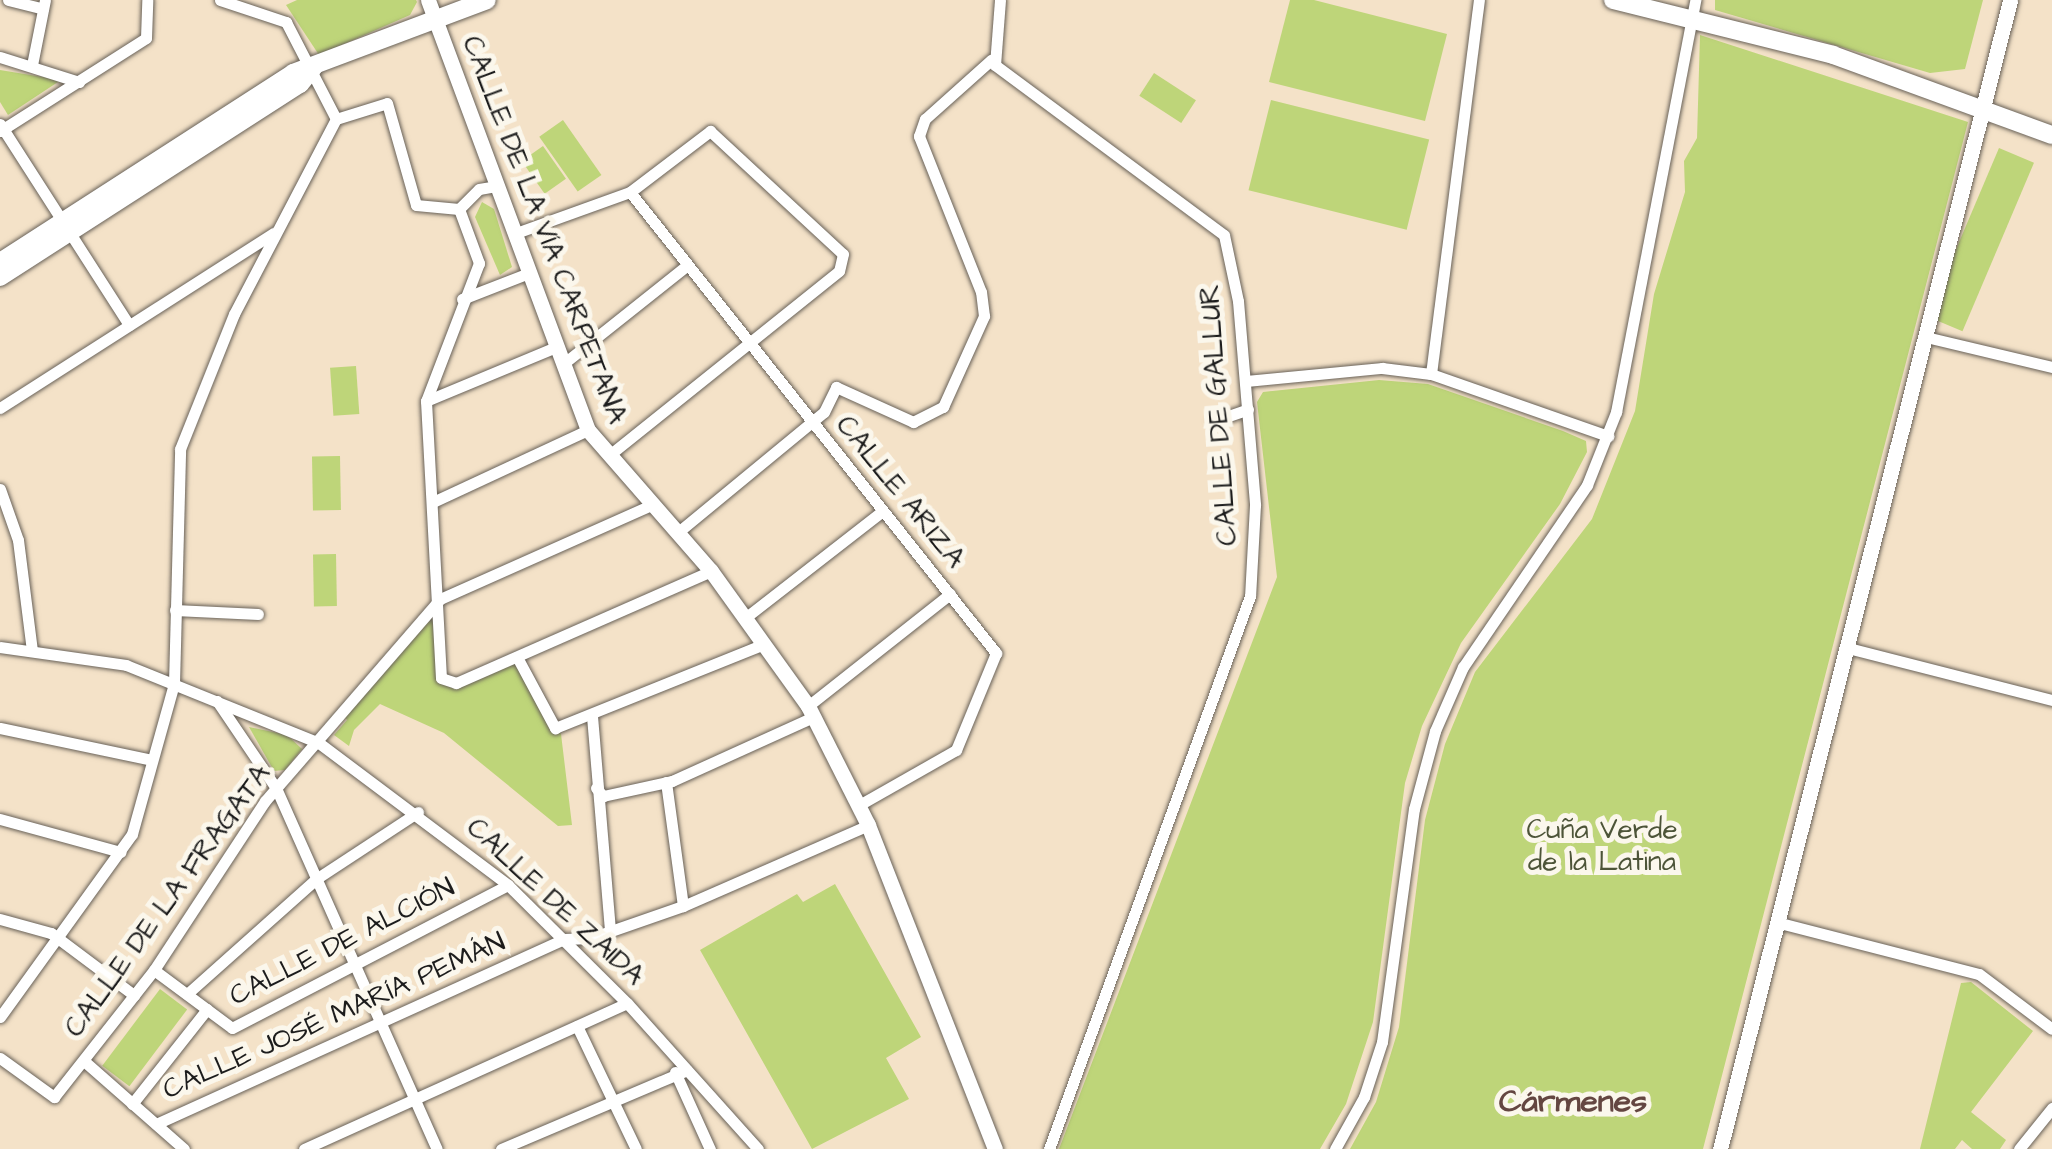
<!DOCTYPE html>
<meta charset="utf-8">
<style>
body{margin:0}
#map{position:relative;width:2052px;height:1149px;overflow:hidden;background:#f4e2c8;font-family:"Architects Daughter",sans-serif}
div>[style]{position:absolute}
.green>*{inset:0;background:#bed579;transform-origin:0 0}
.roads{filter:drop-shadow(0 0 2px #686158) drop-shadow(0 0 2px #686158)}
.minor>*{height:11px;margin:-5.5px;padding:0 5.5px;transform-origin:5.5px;border-radius:5.5px;background:#fff}
.tertiary>*{height:15px;margin:-7.5px;padding:0 7.5px;transform-origin:7.5px;border-radius:7.5px;background:#fff}
.secondary>*{height:18px;margin:-9px;padding:0 9px;transform-origin:9px;border-radius:9px;background:#fff}
span{translate:-50% -50%;white-space:nowrap;text-align:center;line-height:1.15;-webkit-text-stroke:10px #fbf7ec;paint-order:stroke}
.street-label{font-size:28px;color:#1c1c1c}
.park-label{font-size:28px;color:#4d5438}
.quarter-label{font-size:32px;color:#644641;font-weight:700}
</style>
<div id="map">
<div class="green">
<div style="clip-path:polygon(297px 0,416px 0,417px 2px,410px 15px,319px 55px,286px 5px)"></div>
<div style="clip-path:polygon(1290px 0,1314px 0,1447px 34px,1425px 121px,1269px 82px)"></div>
<div style="clip-path:polygon(1715px 0,1983px 0,1965px 69px,1930px 73px,1715px 10px)"></div>
<div style="clip-path:polygon(1700px 35px,1968px 122px,1703px 1149px,1350px 1149px,1376px 1102px,1399px 1027px,1425px 820px,1445px 744px,1475px 672px,1592px 519px,1635px 411px,1654px 294px,1685px 192px,1684px 161px,1697px 138px)"></div>
<div style="clip-path:polygon(0 70px,61px 80px,8px 115px,0 102px)"></div>
<div style="left:1154px;top:73px;width:50px;height:27px;rotate:33deg"></div>
<div style="left:1271px;top:100px;width:163px;height:93px;rotate:14deg"></div>
<div style="left:563px;top:120px;width:67px;height:29px;rotate:55deg"></div>
<div style="left:543px;top:146px;width:40px;height:26px;rotate:55deg"></div>
<div style="left:1999px;top:148px;width:38px;height:183px;rotate:23deg"></div>
<div style="clip-path:polygon(482px 202px,494px 209px,512px 267px,500px 275px,475px 217px)"></div>
<div style="left:356px;top:366px;width:48px;height:26px;rotate:86deg"></div>
<div style="clip-path:polygon(1379px 380px,1428px 384px,1563px 431px,1586px 441px,1587px 452px,1560px 504px,1461px 643px,1422px 726px,1405px 783px,1373px 1022px,1346px 1104px,1320px 1149px,1059px 1149px,1277px 577px,1257px 402px,1263px 392px)"></div>
<div style="left:340px;top:456px;width:54px;height:28px;rotate:89deg"></div>
<div style="left:336px;top:554px;width:52px;height:23px;rotate:89deg"></div>
<div style="clip-path:polygon(440px 599px,441px 678px,447px 684px,517px 657px,561px 734px,572px 825px,558px 826px,444px 733px,380px 704px,354px 730px,349px 746px,334px 735px,347px 720px,343px 715px)"></div>
<div style="clip-path:polygon(249px 727px,287px 735px,302px 749px,285px 770px,274px 771px)"></div>
<div style="clip-path:polygon(835px 884px,921px 1037px,886px 1058px,909px 1099px,812px 1149px,700px 950px,797px 894px,803px 902px)"></div>
<div style="clip-path:polygon(1971px 982px,2033px 1031px,1971px 1112px,2006px 1140px,2000px 1149px,1972px 1149px,1962px 1140px,1955px 1149px,1920px 1149px,1961px 983px)"></div>
<div style="left:160px;top:989px;width:34px;height:96px;rotate:37deg"></div>
</div>
<div class="roads">
<div class="minor">
<div style="left:8px;top:0;width:36px;rotate:14deg"></div>
<div style="left:220px;top:0;width:70px;rotate:18.4deg"></div>
<div style="left:286px;top:22px;width:109px;rotate:62.7deg"></div>
<div style="left:1000px;top:0;width:65px;rotate:94.4deg"></div>
<div style="left:995px;top:65px;width:285px;rotate:36.6deg"></div>
<div style="left:1224px;top:235px;width:67px;rotate:78deg"></div>
<div style="left:1238px;top:301px;width:205px;rotate:85.2deg"></div>
<div style="left:1255px;top:505px;width:91px;rotate:93.1deg"></div>
<div style="left:1250px;top:596px;width:588px;rotate:109.97deg"></div>
<div style="left:0;top:57px;width:83px;rotate:17.6deg"></div>
<div style="left:32px;top:65px;width:66px;rotate:-78.7deg"></div>
<div style="left:336px;top:119px;width:53px;rotate:-17.4deg"></div>
<div style="left:387px;top:103px;width:106px;rotate:74.1deg"></div>
<div style="left:416px;top:205px;width:43px;rotate:5.3deg"></div>
<div style="left:459px;top:209px;width:28px;rotate:-45deg"></div>
<div style="left:479px;top:189px;width:17px;rotate:-10deg"></div>
<div style="left:0;top:124px;width:239px;rotate:57.3deg"></div>
<div style="left:0;top:131px;width:173px;rotate:-32.5deg"></div>
<div style="left:146px;top:38px;width:38px;rotate:-88deg"></div>
<div style="left:630px;top:192px;width:589px;rotate:51.55deg"></div>
<div style="left:996px;top:653px;width:105px;rotate:112.4deg"></div>
<div style="left:956px;top:750px;width:112px;rotate:150.4deg"></div>
<div style="left:459px;top:209px;width:58px;rotate:69.7deg"></div>
<div style="left:479px;top:263px;width:148px;rotate:111deg"></div>
<div style="left:426px;top:401px;width:277px;rotate:86.9deg"></div>
<div style="left:441px;top:678px;width:16px;rotate:18deg"></div>
<div style="left:456px;top:683px;width:279px;rotate:-23.7deg"></div>
<div style="left:516px;top:233px;width:121px;rotate:-19.8deg"></div>
<div style="left:630px;top:192px;width:101px;rotate:-37.3deg"></div>
<div style="left:710px;top:131px;width:181px;rotate:42.8deg"></div>
<div style="left:843px;top:254px;width:17px;rotate:103deg"></div>
<div style="left:839px;top:271px;width:295px;rotate:141.3deg"></div>
<div style="left:462px;top:299px;width:72px;rotate:-21.2deg"></div>
<div style="left:1926px;top:337px;width:130px;rotate:13.4deg"></div>
<div style="left:563px;top:364px;width:156px;rotate:-38.5deg"></div>
<div style="left:1431px;top:374px;width:188px;rotate:19.3deg"></div>
<div style="left:1246px;top:381px;width:137px;rotate:-5.5deg"></div>
<div style="left:1382px;top:368px;width:49px;rotate:7deg"></div>
<div style="left:1431px;top:374px;width:377px;rotate:-82.7deg"></div>
<div style="left:426px;top:401px;width:141px;rotate:-22.6deg"></div>
<div style="left:0;top:408px;width:325px;rotate:-32.6deg"></div>
<div style="left:1214px;top:421px;width:36px;rotate:-19deg"></div>
<div style="left:0;top:489px;width:54px;rotate:70.6deg"></div>
<div style="left:18px;top:540px;width:112px;rotate:82.8deg"></div>
<div style="left:435px;top:501px;width:169px;rotate:-24.9deg"></div>
<div style="left:677px;top:533px;width:190px;rotate:-39.5deg"></div>
<div style="left:824px;top:412px;width:28px;rotate:-64deg"></div>
<div style="left:836px;top:387px;width:85px;rotate:24.4deg"></div>
<div style="left:913px;top:422px;width:34px;rotate:-27deg"></div>
<div style="left:943px;top:407px;width:100px;rotate:-65.7deg"></div>
<div style="left:984px;top:316px;width:24px;rotate:-97deg"></div>
<div style="left:981px;top:292px;width:168px;rotate:-111.7deg"></div>
<div style="left:919px;top:136px;width:18px;rotate:-71deg"></div>
<div style="left:925px;top:119px;width:89px;rotate:-41.8deg"></div>
<div style="left:175px;top:610px;width:83px;rotate:2.8deg"></div>
<div style="left:745px;top:618px;width:172px;rotate:-37.9deg"></div>
<div style="left:0;top:647px;width:127px;rotate:8.1deg"></div>
<div style="left:126px;top:665px;width:208px;rotate:22deg"></div>
<div style="left:319px;top:743px;width:236px;rotate:36.9deg"></div>
<div style="left:508px;top:885px;width:168px;rotate:44.8deg"></div>
<div style="left:627px;top:1003px;width:196px;rotate:48.1deg"></div>
<div style="left:1848px;top:648px;width:211px;rotate:14.3deg"></div>
<div style="left:517px;top:657px;width:81px;rotate:61.8deg"></div>
<div style="left:555px;top:728px;width:225px;rotate:-21.9deg"></div>
<div style="left:217px;top:701px;width:105px;rotate:55.9deg"></div>
<div style="left:276px;top:788px;width:395px;rotate:66deg"></div>
<div style="left:808px;top:706px;width:181px;rotate:-38.3deg"></div>
<div style="left:592px;top:716px;width:215px;rotate:85.2deg"></div>
<div style="left:0;top:728px;width:155px;rotate:11.9deg"></div>
<div style="left:666px;top:782px;width:125px;rotate:82.2deg"></div>
<div style="left:596px;top:788px;width:11px;rotate:49deg"></div>
<div style="left:603px;top:796px;width:71px;rotate:-12.3deg"></div>
<div style="left:672px;top:781px;width:155px;rotate:-24.4deg"></div>
<div style="left:0;top:819px;width:125px;rotate:15.3deg"></div>
<div style="left:0;top:919px;width:53px;rotate:15.4deg"></div>
<div style="left:51px;top:933px;width:104px;rotate:36.8deg"></div>
<div style="left:1780px;top:923px;width:205px;rotate:14.4deg"></div>
<div style="left:1979px;top:974px;width:91px;rotate:37deg"></div>
<div style="left:154px;top:970px;width:97px;rotate:36.6deg"></div>
<div style="left:232px;top:1028px;width:311px;rotate:-27.4deg"></div>
<div style="left:187px;top:994px;width:173px;rotate:-41.7deg"></div>
<div style="left:316px;top:879px;width:122px;rotate:-33.3deg"></div>
<div style="left:0;top:1017px;width:226px;rotate:-54.2deg"></div>
<div style="left:132px;top:834px;width:156px;rotate:-74.4deg"></div>
<div style="left:174px;top:684px;width:235px;rotate:-88.5deg"></div>
<div style="left:180px;top:449px;width:145px;rotate:-68.2deg"></div>
<div style="left:234px;top:314px;width:220px;rotate:-62.4deg"></div>
<div style="left:577px;top:1026px;width:136px;rotate:64.4deg"></div>
<div style="left:0;top:1058px;width:67px;rotate:35.8deg"></div>
<div style="left:54px;top:1097px;width:162px;rotate:-51.8deg"></div>
<div style="left:154px;top:970px;width:202px;rotate:-56.7deg"></div>
<div style="left:265px;top:801px;width:267px;rotate:-49.1deg"></div>
<div style="left:440px;top:599px;width:233px;rotate:-24deg"></div>
<div style="left:84px;top:1061px;width:133px;rotate:41.3deg"></div>
<div style="left:675px;top:1072px;width:85px;rotate:65.6deg"></div>
<div style="left:132px;top:1104px;width:121px;rotate:-51.7deg"></div>
<div style="left:156px;top:1124px;width:448px;rotate:-24.4deg"></div>
<div style="left:564px;top:939px;width:27px;rotate:-2deg"></div>
<div style="left:591px;top:938px;width:97px;rotate:-19.2deg"></div>
<div style="left:683px;top:906px;width:202px;rotate:-23.6deg"></div>
<div style="left:304px;top:1149px;width:354px;rotate:-24.3deg"></div>
<div style="left:501px;top:1149px;width:202px;rotate:-23deg"></div>
<div style="left:1335px;top:1149px;width:60px;rotate:-60.9deg"></div>
<div style="left:1364px;top:1097px;width:58px;rotate:-71.9deg"></div>
<div style="left:1382px;top:1042px;width:235px;rotate:-82.2deg"></div>
<div style="left:1414px;top:809px;width:81px;rotate:-74.9deg"></div>
<div style="left:1435px;top:731px;width:70px;rotate:-66.4deg"></div>
<div style="left:1463px;top:667px;width:220px;rotate:-55.7deg"></div>
<div style="left:1587px;top:485px;width:79px;rotate:-68.3deg"></div>
<div style="left:1616px;top:412px;width:420px;rotate:-79.1deg"></div>
<div style="left:2019px;top:1149px;width:53px;rotate:-51.2deg"></div>
</div>
<div class="tertiary">
<div style="left:428px;top:0;width:459px;rotate:69.6deg"></div>
<div style="left:588px;top:430px;width:187px;rotate:48.9deg"></div>
<div style="left:711px;top:571px;width:166px;rotate:54.3deg"></div>
<div style="left:808px;top:706px;width:133px;rotate:63.2deg"></div>
<div style="left:868px;top:825px;width:348px;rotate:68.6deg"></div>
<div style="left:1720px;top:1149px;width:1185px;rotate:-75.83deg"></div>
</div>
<div class="secondary">
<div style="left:1613px;top:0;width:227px;rotate:14deg"></div>
<div style="left:1833px;top:55px;width:233px;rotate:20.1deg"></div>
<div style="left:0;top:262px;width:349px;rotate:-32.8deg"></div>
<div style="left:293px;top:73px;width:207px;rotate:-20.6deg"></div>
<div style="left:0;top:277px;width:357px;rotate:-32.8deg"></div>
<div style="left:300px;top:84px;width:22px;rotate:-51deg"></div>
</div>
</div>
<div class="street-label">
<span style="left:544px;top:230px;rotate:69deg">CALLE DE LA VÍA CARPETANA</span>
<span style="left:1219px;top:415px;rotate:-94deg">CALLE DE GALLUR</span>
<span style="left:900px;top:492px;rotate:51deg">CALLE ARIZA</span>
<span style="left:168px;top:901px;rotate:-54deg">CALLE DE LA FRAGATA</span>
<span style="left:555px;top:902px;rotate:43deg">CALLE DE ZAIDA</span>
<span style="left:342px;top:942px;rotate:-27deg">CALLE DE ALCIÓN</span>
<span style="left:334px;top:1016px;rotate:-24deg">CALLE JOSÉ MARÍA PEMÁN</span>
</div>
<div class="park-label">
<span style="left:1602px;top:846px">Cuña Verde<br>de la Latina</span>
</div>
<div class="quarter-label">
<span style="left:1573px;top:1102px">Cármenes</span>
</div>
</div>
